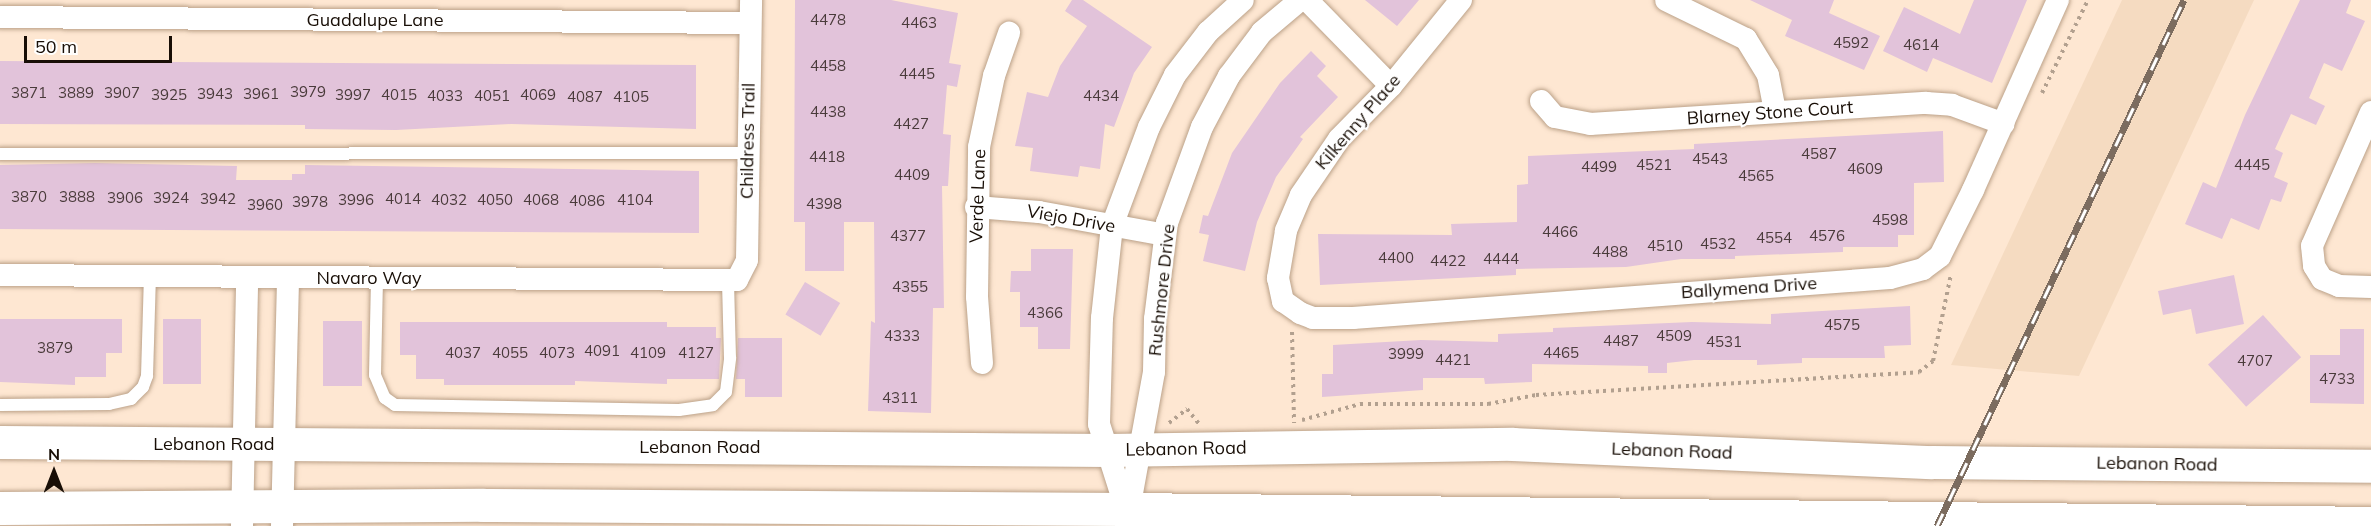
<!DOCTYPE html>
<style>
body{margin:0}
#map{position:relative;width:2371px;height:526px;overflow:hidden;background:#fee7d2;font-family:Mulish,sans-serif}
div>[style]{position:absolute}
.built>*{inset:0;background:#f5dbc1}
.building>*{inset:0;background:#e2c3da;transform-origin:0 0}
.path>*{height:4px;margin-top:-2px;transform-origin:0;background:repeating-linear-gradient(90deg,#b2a08f 0 3px,transparent 0 7.5px)}
.roads{filter:drop-shadow(0 0 2px #bba188) drop-shadow(0 0 2px #bba188)}
.service>*{height:12px;margin:-6px;padding:0 6px;transform-origin:6px;border-radius:6px;background:#fff}
.minor>*{height:22px;margin:-11px;padding:0 11px;transform-origin:11px;border-radius:11px;background:#fff}
.secondary>*{height:33px;margin:-16.5px;padding:0 16.5px;transform-origin:16.5px;border-radius:16.5px;background:#fff}
.rail>*{height:7px;margin-top:-3.5px;transform-origin:0;background:repeating-linear-gradient(90deg,#fff 0 14px,#7c6c5f 0 28px);box-sizing:border-box;border-block:2px solid #7c6c5f}
span{translate:-50% -50%;white-space:nowrap;text-align:center;line-height:1.15;-webkit-text-stroke:4.5px #fff;paint-order:stroke}
.number-label{font-size:15px;color:#4a3b3b}
.number-label span{-webkit-text-stroke-width:0}
.street-label{font-size:18px;color:#180e06}
.north{position:absolute;left:24px;top:442px;width:60px;height:60px;-webkit-text-stroke:4px #fff;paint-order:stroke;rotate:0deg;font-size:16px;font-weight:700;line-height:24px;text-align:center;color:#180e06}
.north::after{content:'';display:block;margin:auto;width:21px;height:27px;background:#180e06;clip-path:polygon(50% 0,100% 100%,50% 72%,0 100%)}
.scale{position:absolute;left:24px;top:36px;width:148px;height:27px;box-sizing:border-box;border:3px solid #180e06;border-top:0;padding-left:8px;font-size:18px;line-height:21px;white-space:nowrap;color:#180e06;-webkit-text-stroke:4px #fff;paint-order:stroke}
</style>
<div id="map">
<div class="built">
<div style="clip-path:polygon(2122px 0,2254px 0,2079px 376px,1951px 365px)"></div>
</div>
<div class="building">
<div style="clip-path:polygon(795px 0,891px 0,958px 13px,949px 63px,961px 65px,957px 87px,947px 85px,943px 134px,951px 135px,948px 186px,942px 186px,944px 308px,933px 308px,931px 413px,868px 411px,871px 321px,875px 323px,874px 222px,844px 222px,844px 271px,805px 271px,805px 222px,794px 222px)"></div>
<div style="clip-path:polygon(1072px 0,1083px 0,1152px 47px,1134px 73px,1114px 127px,1105px 124px,1100px 169px,1080px 166px,1078px 177px,1030px 171px,1033px 148px,1015px 146px,1027px 92px,1048px 97px,1060px 66px,1087px 26px,1065px 11px)"></div>
<div style="clip-path:polygon(1365px 0,1419px 0,1397px 26px)"></div>
<div style="clip-path:polygon(1750px 0,1834px 0,1829px 13px,1880px 36px,1864px 70px,1785px 36px,1792px 20px)"></div>
<div style="clip-path:polygon(1974px 0,2027px 0,1992px 83px,1933px 58px,1927px 72px,1883px 51px,1904px 7px,1960px 34px)"></div>
<div style="clip-path:polygon(2300px 0,2351px 0,2346px 13px,2365px 21px,2342px 71px,2324px 63px,2309px 98px,2325px 106px,2316px 125px,2291px 114px,2275px 149px,2283px 153px,2274px 177px,2288px 183px,2281px 202px,2271px 199px,2259px 230px,2231px 218px,2222px 239px,2185px 224px,2203px 182px,2216px 188px,2245px 115px)"></div>
<div style="clip-path:polygon(1311px 51px,1326px 66px,1317px 76px,1338px 97px,1300px 137px,1303px 139px,1276px 177px,1257px 222px,1245px 271px,1203px 261px,1209px 235px,1199px 233px,1203px 215px,1208px 216px,1232px 153px,1280px 83px)"></div>
<div style="clip-path:polygon(0 61px,696px 65px,696px 129px,511px 124px,396px 130px,305px 129px,305px 125px,0 124px)"></div>
<div style="clip-path:polygon(1943px 131px,1944px 182px,1914px 183px,1914px 235px,1898px 235px,1898px 247px,1843px 247px,1843px 252px,1735px 256px,1735px 259px,1681px 259px,1626px 267px,1516px 269px,1516px 275px,1320px 285px,1318px 234px,1452px 235px,1451px 224px,1517px 222px,1517px 185px,1528px 184px,1528px 156px,1694px 149px,1694px 144px)"></div>
<div style="clip-path:polygon(95px 163px,237px 166px,236px 180px,292px 180px,292px 174px,305px 174px,305px 165px,699px 171px,699px 233px,0 229px,0 165px)"></div>
<div style="clip-path:polygon(1031px 249px,1073px 249px,1070px 349px,1038px 349px,1038px 327px,1020px 327px,1020px 292px,1010px 292px,1011px 271px,1031px 271px)"></div>
<div style="clip-path:polygon(2234px 275px,2244px 324px,2196px 334px,2191px 309px,2163px 315px,2158px 291px)"></div>
<div style="left:805px;top:282px;width:41px;height:38px;rotate:31deg"></div>
<div style="clip-path:polygon(1910px 306px,1911px 345px,1884px 346px,1885px 358px,1802px 358px,1802px 363px,1757px 365px,1757px 360px,1694px 360px,1667px 363px,1667px 373px,1648px 373px,1648px 366px,1532px 364px,1532px 382px,1485px 384px,1484px 378px,1423px 378px,1423px 390px,1322px 397px,1322px 374px,1333px 374px,1333px 345px,1421px 340px,1498px 342px,1498px 334px,1553px 332px,1553px 328px,1692px 322px,1771px 324px,1771px 314px)"></div>
<div style="left:2263px;top:315px;width:57px;height:74px;rotate:48deg"></div>
<div style="clip-path:polygon(0 319px,122px 319px,122px 353px,106px 353px,106px 377px,75px 377px,75px 385px,0 382px)"></div>
<div style="left:163px;top:319px;width:38px;height:65px"></div>
<div style="left:323px;top:321px;width:39px;height:65px"></div>
<div style="clip-path:polygon(400px 322px,667px 322px,667px 327px,716px 327px,716px 338px,721px 338px,719px 379px,667px 379px,667px 384px,575px 381px,575px 385px,444px 385px,444px 379px,416px 379px,416px 355px,400px 355px)"></div>
<div style="clip-path:polygon(2340px 329px,2364px 329px,2364px 404px,2310px 403px,2310px 355px,2340px 355px)"></div>
<div style="clip-path:polygon(738px 338px,782px 338px,782px 397px,745px 397px,745px 379px,736px 379px)"></div>
</div>
<div class="path">
<div style="left:2042px;top:93px;width:104px;rotate:-63.7deg"></div>
<div style="left:1292px;top:332px;width:91px;rotate:88.7deg"></div>
<div style="left:1302px;top:420px;width:60px;rotate:-15.4deg"></div>
<div style="left:1360px;top:404px;width:128px"></div>
<div style="left:1488px;top:404px;width:49px;rotate:-10.6deg"></div>
<div style="left:1536px;top:395px;width:384px;rotate:-3.4deg"></div>
<div style="left:1919px;top:372px;width:18px;rotate:-38deg"></div>
<div style="left:1933px;top:361px;width:89px;rotate:-78.3deg"></div>
<div style="left:1169px;top:423px;width:23px;rotate:-38deg"></div>
<div style="left:1187px;top:409px;width:19px;rotate:51deg"></div>
</div>
<div class="roads">
<div class="service">
<div style="left:0;top:154px;width:748px;rotate:-0.08deg"></div>
<div style="left:377px;top:279px;width:96px;rotate:91.2deg"></div>
<div style="left:375px;top:375px;width:25px;rotate:67deg"></div>
<div style="left:385px;top:398px;width:12px;rotate:35deg"></div>
<div style="left:395px;top:405px;width:284px;rotate:1deg"></div>
<div style="left:679px;top:410px;width:34px;rotate:-8deg"></div>
<div style="left:713px;top:405px;width:18px;rotate:-45deg"></div>
<div style="left:726px;top:392px;width:34px;rotate:-83deg"></div>
<div style="left:730px;top:358px;width:78px;rotate:-91.5deg"></div>
<div style="left:0;top:405px;width:109px;rotate:-0.5deg"></div>
<div style="left:109px;top:404px;width:23px;rotate:-13deg"></div>
<div style="left:131px;top:399px;width:17px;rotate:-45deg"></div>
<div style="left:143px;top:387px;width:12px;rotate:-70deg"></div>
<div style="left:147px;top:376px;width:99px;rotate:-88.3deg"></div>
</div>
<div class="minor">
<div style="left:1307px;top:0;width:120px;rotate:45.7deg"></div>
<div style="left:1461px;top:0;width:111px;rotate:129.1deg"></div>
<div style="left:1391px;top:86px;width:74px;rotate:134.5deg"></div>
<div style="left:1339px;top:139px;width:68px;rotate:124.2deg"></div>
<div style="left:1301px;top:195px;width:39px;rotate:113deg"></div>
<div style="left:1286px;top:231px;width:48px;rotate:99.7deg"></div>
<div style="left:1278px;top:278px;width:24px;rotate:78deg"></div>
<div style="left:1283px;top:301px;width:21px;rotate:35deg"></div>
<div style="left:1300px;top:313px;width:14px;rotate:21deg"></div>
<div style="left:1313px;top:318px;width:40px"></div>
<div style="left:1353px;top:318px;width:538px;rotate:-4.26deg"></div>
<div style="left:1890px;top:278px;width:34px;rotate:-15deg"></div>
<div style="left:1923px;top:269px;width:21px;rotate:-37deg"></div>
<div style="left:1940px;top:256px;width:74px;rotate:-63.4deg"></div>
<div style="left:1973px;top:190px;width:208px;rotate:-65.9deg"></div>
<div style="left:1666px;top:0;width:89px;rotate:26deg"></div>
<div style="left:1746px;top:39px;width:42px;rotate:58.6deg"></div>
<div style="left:1768px;top:75px;width:37px;rotate:79deg"></div>
<div style="left:0;top:17px;width:750px;rotate:0.46deg"></div>
<div style="left:1541px;top:101px;width:21px;rotate:49deg"></div>
<div style="left:1555px;top:117px;width:36px;rotate:11deg"></div>
<div style="left:1590px;top:124px;width:337px;rotate:-3.6deg"></div>
<div style="left:1926px;top:103px;width:26px;rotate:4deg"></div>
<div style="left:1952px;top:105px;width:55px;rotate:20.1deg"></div>
<div style="left:2371px;top:112px;width:146px;rotate:113.8deg"></div>
<div style="left:2312px;top:246px;width:20px;rotate:84deg"></div>
<div style="left:2314px;top:266px;width:15px;rotate:58deg"></div>
<div style="left:2322px;top:279px;width:18px;rotate:22deg"></div>
<div style="left:2339px;top:286px;width:32px;rotate:2deg"></div>
<div style="left:976px;top:207px;width:63px;rotate:4.5deg"></div>
<div style="left:1039px;top:212px;width:128px;rotate:10.3deg"></div>
<div style="left:0;top:275px;width:737px;rotate:0.39deg"></div>
<div style="left:737px;top:280px;width:22px;rotate:-63deg"></div>
<div style="left:747px;top:260px;width:260px;rotate:-89.1deg"></div>
<div style="left:982px;top:363px;width:66px;rotate:-94.3deg"></div>
<div style="left:977px;top:297px;width:150px;rotate:-89.2deg"></div>
<div style="left:979px;top:147px;width:73px;rotate:-78.1deg"></div>
<div style="left:994px;top:76px;width:46px;rotate:-70.8deg"></div>
<div style="left:1125px;top:506px;width:86px;rotate:-107.6deg"></div>
<div style="left:1099px;top:424px;width:106px;rotate:-88.4deg"></div>
<div style="left:1102px;top:318px;width:93px;rotate:-83.8deg"></div>
<div style="left:1112px;top:226px;width:106px;rotate:-69.5deg"></div>
<div style="left:1149px;top:127px;width:58px;rotate:-63.4deg"></div>
<div style="left:1175px;top:75px;width:54px;rotate:-52.5deg"></div>
<div style="left:1208px;top:32px;width:47px;rotate:-42.4deg"></div>
<div style="left:242px;top:526px;width:248px;rotate:-88.8deg"></div>
<div style="left:282px;top:526px;width:248px;rotate:-88.6deg"></div>
<div style="left:1126px;top:526px;width:157px;rotate:-79.7deg"></div>
<div style="left:1154px;top:372px;width:53px;rotate:-88.9deg"></div>
<div style="left:1155px;top:319px;width:97px;rotate:-82.9deg"></div>
<div style="left:1167px;top:223px;width:102px;rotate:-70deg"></div>
<div style="left:1202px;top:127px;width:58px;rotate:-62.1deg"></div>
<div style="left:1229px;top:76px;width:55px;rotate:-53.1deg"></div>
<div style="left:1262px;top:32px;width:50px;rotate:-40.1deg"></div>
</div>
<div class="secondary">
<div style="left:0;top:442px;width:1109px;rotate:0.41deg"></div>
<div style="left:1109px;top:450px;width:403px;rotate:-0.9deg"></div>
<div style="left:1512px;top:444px;width:420px;rotate:2.5deg"></div>
<div style="left:1932px;top:462px;width:439px;rotate:0.5deg"></div>
<div style="left:0;top:508px;width:483px;rotate:-0.4deg"></div>
<div style="left:483px;top:505px;width:643px;rotate:0.36deg"></div>
<div style="left:1126px;top:509px;width:1245px;rotate:0.64deg"></div>
</div>
</div>
<div class="rail">
<div style="left:1937px;top:526px;width:581px;rotate:-64.85deg"></div>
</div>
<div class="number-label">
<span style="left:828px;top:20px">4478</span>
<span style="left:919px;top:23px">4463</span>
<span style="left:1851px;top:43px">4592</span>
<span style="left:1921px;top:45px">4614</span>
<span style="left:828px;top:66px">4458</span>
<span style="left:917px;top:74px">4445</span>
<span style="left:308px;top:92px">3979</span>
<span style="left:29px;top:93px">3871</span>
<span style="left:76px;top:93px">3889</span>
<span style="left:122px;top:93px">3907</span>
<span style="left:215px;top:94px">3943</span>
<span style="left:261px;top:94px">3961</span>
<span style="left:169px;top:95px">3925</span>
<span style="left:353px;top:95px">3997</span>
<span style="left:399px;top:95px">4015</span>
<span style="left:538px;top:95px">4069</span>
<span style="left:445px;top:96px">4033</span>
<span style="left:492px;top:96px">4051</span>
<span style="left:1101px;top:96px">4434</span>
<span style="left:585px;top:97px">4087</span>
<span style="left:631px;top:97px">4105</span>
<span style="left:828px;top:112px">4438</span>
<span style="left:911px;top:124px">4427</span>
<span style="left:1819px;top:154px">4587</span>
<span style="left:827px;top:157px">4418</span>
<span style="left:1710px;top:159px">4543</span>
<span style="left:1654px;top:165px">4521</span>
<span style="left:2252px;top:165px">4445</span>
<span style="left:1599px;top:167px">4499</span>
<span style="left:1865px;top:169px">4609</span>
<span style="left:912px;top:175px">4409</span>
<span style="left:1756px;top:176px">4565</span>
<span style="left:29px;top:197px">3870</span>
<span style="left:77px;top:197px">3888</span>
<span style="left:125px;top:198px">3906</span>
<span style="left:171px;top:198px">3924</span>
<span style="left:218px;top:199px">3942</span>
<span style="left:403px;top:199px">4014</span>
<span style="left:356px;top:200px">3996</span>
<span style="left:449px;top:200px">4032</span>
<span style="left:495px;top:200px">4050</span>
<span style="left:541px;top:200px">4068</span>
<span style="left:635px;top:200px">4104</span>
<span style="left:587px;top:201px">4086</span>
<span style="left:310px;top:202px">3978</span>
<span style="left:824px;top:204px">4398</span>
<span style="left:265px;top:205px">3960</span>
<span style="left:1890px;top:220px">4598</span>
<span style="left:1560px;top:232px">4466</span>
<span style="left:908px;top:236px">4377</span>
<span style="left:1827px;top:236px">4576</span>
<span style="left:1774px;top:238px">4554</span>
<span style="left:1718px;top:244px">4532</span>
<span style="left:1665px;top:246px">4510</span>
<span style="left:1610px;top:252px">4488</span>
<span style="left:1396px;top:258px">4400</span>
<span style="left:1501px;top:259px">4444</span>
<span style="left:1448px;top:261px">4422</span>
<span style="left:910px;top:287px">4355</span>
<span style="left:1045px;top:313px">4366</span>
<span style="left:1842px;top:325px">4575</span>
<span style="left:902px;top:336px">4333</span>
<span style="left:1674px;top:336px">4509</span>
<span style="left:1621px;top:341px">4487</span>
<span style="left:1724px;top:342px">4531</span>
<span style="left:55px;top:348px">3879</span>
<span style="left:602px;top:351px">4091</span>
<span style="left:463px;top:353px">4037</span>
<span style="left:510px;top:353px">4055</span>
<span style="left:557px;top:353px">4073</span>
<span style="left:648px;top:353px">4109</span>
<span style="left:696px;top:353px">4127</span>
<span style="left:1561px;top:353px">4465</span>
<span style="left:1406px;top:354px">3999</span>
<span style="left:1453px;top:360px">4421</span>
<span style="left:2255px;top:361px">4707</span>
<span style="left:2337px;top:379px">4733</span>
<span style="left:900px;top:398px">4311</span>
</div>
<div class="street-label">
<span style="left:375px;top:20px">Guadalupe Lane</span>
<span style="left:1770px;top:113px;rotate:-4deg">Blarney Stone Court</span>
<span style="left:1358px;top:122px;rotate:-49deg">Kilkenny Place</span>
<span style="left:748px;top:141px;rotate:-89deg">Childress Trail</span>
<span style="left:978px;top:196px;rotate:-88deg">Verde Lane</span>
<span style="left:1071px;top:219px;rotate:10deg">Viejo Drive</span>
<span style="left:369px;top:278px">Navaro Way</span>
<span style="left:1749px;top:288px;rotate:-4deg">Ballymena Drive</span>
<span style="left:1162px;top:290px;rotate:-84deg">Rushmore Drive</span>
<span style="left:214px;top:444px">Lebanon Road</span>
<span style="left:700px;top:447px">Lebanon Road</span>
<span style="left:1186px;top:449px;rotate:-1deg">Lebanon Road</span>
<span style="left:1672px;top:451px;rotate:2deg">Lebanon Road</span>
<span style="left:2157px;top:464px;rotate:1deg">Lebanon Road</span>
</div>
<div class="north">N</div>
<div class="scale">50 m</div>
</div>
